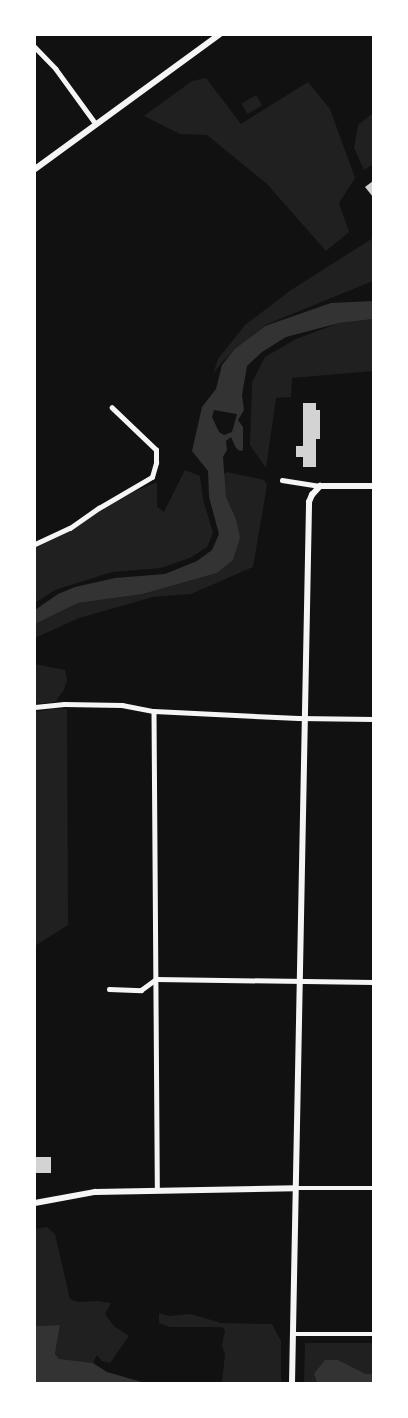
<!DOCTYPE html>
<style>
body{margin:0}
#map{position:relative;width:408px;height:1418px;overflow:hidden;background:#111;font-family:Arial,sans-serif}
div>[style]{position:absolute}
.green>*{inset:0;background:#202020;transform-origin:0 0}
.water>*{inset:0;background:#333}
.building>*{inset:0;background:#d3d3d3;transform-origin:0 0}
.minor>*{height:4.5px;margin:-2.25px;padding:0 2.25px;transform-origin:2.25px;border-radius:2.25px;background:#f5f5f5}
.tertiary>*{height:5.5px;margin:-2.75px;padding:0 2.75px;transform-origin:2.75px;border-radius:2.75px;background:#f5f5f5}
.secondary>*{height:6px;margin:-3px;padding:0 3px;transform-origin:3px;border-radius:3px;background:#f5f5f5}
span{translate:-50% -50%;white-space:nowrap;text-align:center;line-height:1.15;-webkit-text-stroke:4px #fff;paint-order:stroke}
.frame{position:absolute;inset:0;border:36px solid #fff;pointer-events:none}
</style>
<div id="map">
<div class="green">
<div style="clip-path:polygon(206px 78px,241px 124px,308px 82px,330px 109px,355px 178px,339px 203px,349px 232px,326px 251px,267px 184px,207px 135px,180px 134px,144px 116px,192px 81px)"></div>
<div style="left:256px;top:95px;width:12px;height:17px;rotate:59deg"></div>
<div style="clip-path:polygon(373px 113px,373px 164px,364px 170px,354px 148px,358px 125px)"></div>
<div style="clip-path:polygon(373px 238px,373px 281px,265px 325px,223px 361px,213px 374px,218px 359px,245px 325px,291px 290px)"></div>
<div style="clip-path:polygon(373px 319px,373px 371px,292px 378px,291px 397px,276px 398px,266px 468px,250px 445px,252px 382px,265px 357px,296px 339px,339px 323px)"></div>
<div style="clip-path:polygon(185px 470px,200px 476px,203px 499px,213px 533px,207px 547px,190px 558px,161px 568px,112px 572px,55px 590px,35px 603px,35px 544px,133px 492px,157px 482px,157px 507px,164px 512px)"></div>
<div style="clip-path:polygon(227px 472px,264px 480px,267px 485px,253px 567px,191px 594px,153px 597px,79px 618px,35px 638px,35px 624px,78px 603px,143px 594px,217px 573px,236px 519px,226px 497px,223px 475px)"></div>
<div style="clip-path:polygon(35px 664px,65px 670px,67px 680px,64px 690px,55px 702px,35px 704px)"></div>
<div style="clip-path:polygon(52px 709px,67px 709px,68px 925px,35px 946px,35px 712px)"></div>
<div style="clip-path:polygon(47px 1227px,55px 1234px,70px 1299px,78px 1302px,97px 1301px,111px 1303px,105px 1314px,114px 1326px,129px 1336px,110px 1363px,102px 1361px,97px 1355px,93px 1363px,59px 1360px,55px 1354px,60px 1325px,35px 1326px,35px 1229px)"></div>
<div style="clip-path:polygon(159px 1313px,169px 1316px,191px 1314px,221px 1323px,272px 1324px,281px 1341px,281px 1383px,222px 1383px,225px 1354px,222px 1346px,225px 1330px,222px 1327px,169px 1327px,159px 1323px)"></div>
<div style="clip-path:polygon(305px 1343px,373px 1343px,373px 1374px,366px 1374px,338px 1360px,314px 1374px,317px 1383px,304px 1383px)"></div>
</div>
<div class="water">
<div style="clip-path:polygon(evenodd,373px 301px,373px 319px,339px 323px,286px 337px,262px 352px,247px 366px,242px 395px,244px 410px,238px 420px,243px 427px,243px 450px,240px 451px,236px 448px,231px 437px,226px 441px,227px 450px,223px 457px,226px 497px,236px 519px,240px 538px,233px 560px,217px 573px,143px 594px,78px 603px,35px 624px,35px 610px,58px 594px,75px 587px,115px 578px,165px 574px,197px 561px,212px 550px,219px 534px,209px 497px,208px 471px,192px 451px,202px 407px,216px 389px,222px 365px,235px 349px,265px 326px,331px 303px,373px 301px,214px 410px,237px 414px,232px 432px,224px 435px,219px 432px,212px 417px,214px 410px)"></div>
<div style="clip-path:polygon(60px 1325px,55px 1354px,59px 1359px,93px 1363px,107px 1372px,145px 1383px,35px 1383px,35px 1326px)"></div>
<div style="clip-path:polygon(325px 1360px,338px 1360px,366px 1374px,373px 1374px,373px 1383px,317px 1383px,314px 1374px)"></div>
</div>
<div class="building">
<div style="clip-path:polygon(373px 181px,373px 197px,365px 187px)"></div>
<div style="clip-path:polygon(303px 403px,316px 403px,316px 410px,320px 410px,320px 439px,316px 439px,316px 467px,303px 467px,303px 457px,296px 457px,296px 446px,303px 446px)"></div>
<div style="left:36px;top:1157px;width:15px;height:16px"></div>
</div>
<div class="minor">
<div style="left:35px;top:47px;width:30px;rotate:46deg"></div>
<div style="left:56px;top:69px;width:68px;rotate:54deg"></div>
<div style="left:282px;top:480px;width:38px;rotate:9deg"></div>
<div style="left:35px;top:544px;width:38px;rotate:-25deg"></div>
<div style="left:70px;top:528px;width:35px;rotate:-35deg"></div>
<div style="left:99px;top:508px;width:61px;rotate:-30.3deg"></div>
<div style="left:152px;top:477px;width:15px;rotate:-74deg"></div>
<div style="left:156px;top:463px;width:13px;rotate:-90deg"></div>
<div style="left:156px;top:450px;width:61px;rotate:-136.3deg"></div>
<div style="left:35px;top:707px;width:29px;rotate:-6deg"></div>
<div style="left:64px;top:704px;width:58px;rotate:1deg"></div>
<div style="left:122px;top:705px;width:33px;rotate:11deg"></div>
<div style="left:154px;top:711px;width:144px;rotate:2.8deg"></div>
<div style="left:298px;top:718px;width:75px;rotate:0.8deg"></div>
<div style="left:154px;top:711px;width:479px;rotate:89.6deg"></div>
<div style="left:109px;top:989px;width:32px;rotate:2deg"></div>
<div style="left:141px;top:990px;width:19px;rotate:-36deg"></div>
<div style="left:156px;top:979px;width:217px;rotate:0.8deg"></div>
<div style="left:295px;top:1188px;width:78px"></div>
<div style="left:292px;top:1334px;width:81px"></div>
</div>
<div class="tertiary">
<div style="left:35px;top:1203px;width:61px;rotate:-10.4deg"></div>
<div style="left:95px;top:1192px;width:200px;rotate:-1.1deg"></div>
<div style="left:292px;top:1383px;width:881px;rotate:-88.89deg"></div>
<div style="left:309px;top:502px;width:8px;rotate:-67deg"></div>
<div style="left:312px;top:495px;width:12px;rotate:-48deg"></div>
<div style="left:320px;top:486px;width:53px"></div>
</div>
<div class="secondary">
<div style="left:35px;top:169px;width:228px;rotate:-36.1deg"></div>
</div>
<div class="frame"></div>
</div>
